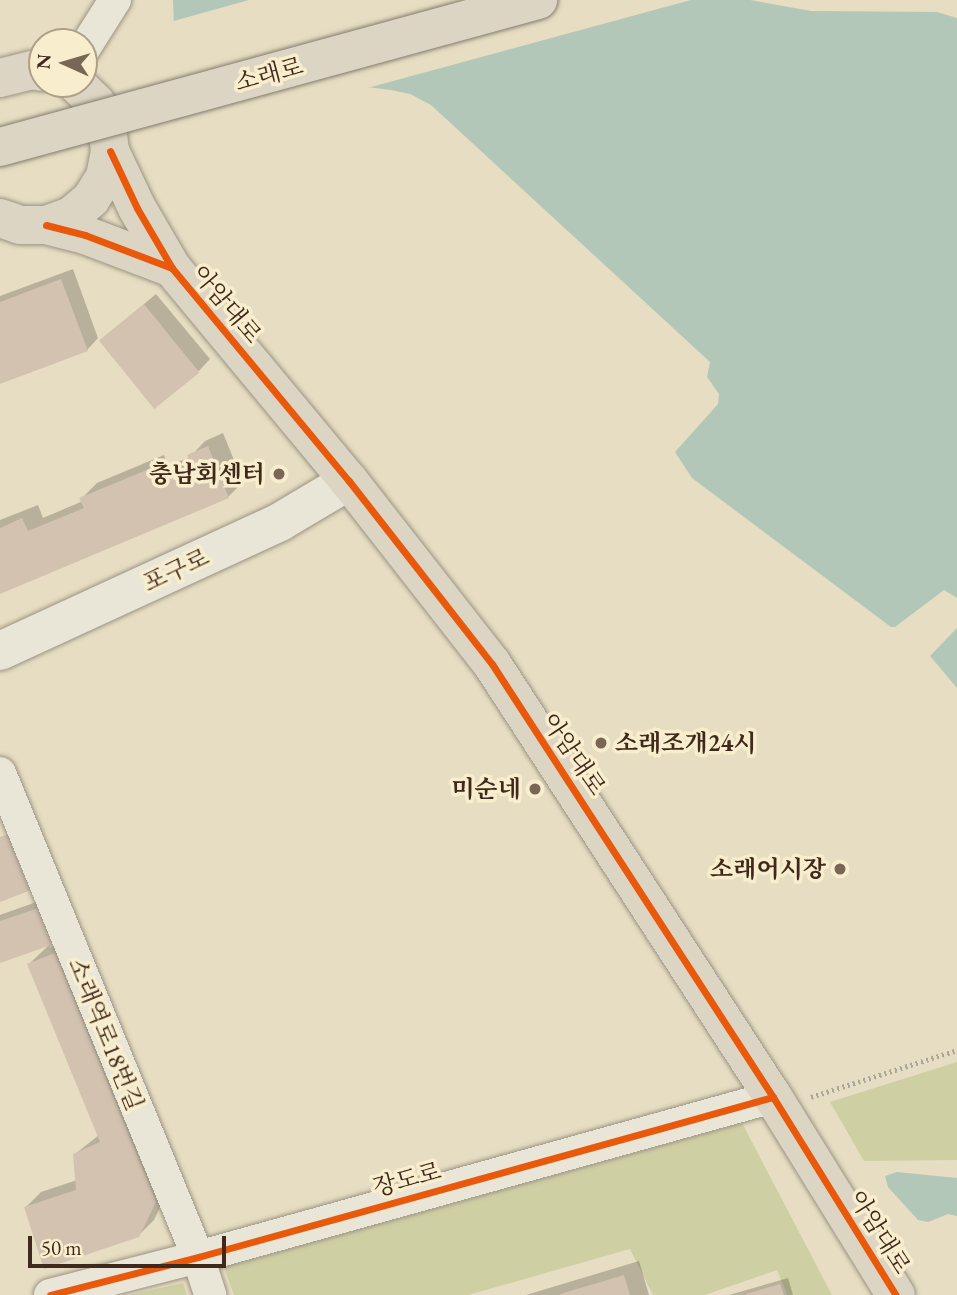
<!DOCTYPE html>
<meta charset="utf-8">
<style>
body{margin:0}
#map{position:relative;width:957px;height:1295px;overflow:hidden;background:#e6ddc2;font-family:"EB Garamond","Noto Serif KR",serif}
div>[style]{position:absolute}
.green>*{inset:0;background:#cfcfa4}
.water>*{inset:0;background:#b3c7b8}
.pier>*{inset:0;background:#e6ddc2}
.shadow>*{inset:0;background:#0003}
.building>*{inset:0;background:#d3c2b0;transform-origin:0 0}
.path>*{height:4.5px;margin-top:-2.25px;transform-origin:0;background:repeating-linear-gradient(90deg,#aba69b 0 2px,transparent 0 5.5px)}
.roads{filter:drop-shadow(0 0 2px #9b9383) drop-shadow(0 0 2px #9b9383)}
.minor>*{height:32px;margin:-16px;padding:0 16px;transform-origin:16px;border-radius:16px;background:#e9e6d8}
.tertiary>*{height:38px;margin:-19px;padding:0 19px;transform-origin:19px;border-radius:19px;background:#e9e6d8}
.primary>*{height:38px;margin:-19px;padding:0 19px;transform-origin:19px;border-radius:19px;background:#ddd5c3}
.bridges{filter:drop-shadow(0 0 2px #847c6d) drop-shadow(0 0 2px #847c6d)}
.primary-bridge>*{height:38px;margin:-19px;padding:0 19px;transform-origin:19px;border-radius:19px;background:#ddd5c3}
.cycleway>*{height:7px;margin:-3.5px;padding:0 3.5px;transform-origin:3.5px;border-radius:3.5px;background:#e8590c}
.dots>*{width:19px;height:19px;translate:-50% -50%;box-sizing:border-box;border:4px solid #f8eece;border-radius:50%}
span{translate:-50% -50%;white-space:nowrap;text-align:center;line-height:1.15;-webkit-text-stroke:7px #f8eece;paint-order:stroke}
.street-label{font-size:24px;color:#3f281c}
.poi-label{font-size:24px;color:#3f281c;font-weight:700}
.right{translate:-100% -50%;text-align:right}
.left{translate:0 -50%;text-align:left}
.north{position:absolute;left:28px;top:28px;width:70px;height:70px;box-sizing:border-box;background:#f8eece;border:2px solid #ae9f87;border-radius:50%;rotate:274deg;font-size:19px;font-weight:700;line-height:28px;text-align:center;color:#3f281c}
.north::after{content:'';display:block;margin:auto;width:24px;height:32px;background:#796756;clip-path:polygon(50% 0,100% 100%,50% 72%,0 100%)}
.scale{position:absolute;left:28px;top:1236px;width:198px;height:32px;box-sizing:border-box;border:4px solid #3f281c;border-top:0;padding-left:9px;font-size:21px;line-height:24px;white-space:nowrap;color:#3f281c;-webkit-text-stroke:5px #f8eece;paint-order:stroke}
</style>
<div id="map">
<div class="green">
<div style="clip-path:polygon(957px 1062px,957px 1160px,864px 1161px,830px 1102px)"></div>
<div style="clip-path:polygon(742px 1123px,832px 1295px,787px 1295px,777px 1270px,705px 1295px,653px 1295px,630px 1249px,468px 1295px,234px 1295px,224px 1267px)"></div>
<div style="clip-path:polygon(183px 1283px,187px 1295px,129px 1295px)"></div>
</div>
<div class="water">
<div style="clip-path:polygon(173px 0,750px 0,811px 11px,937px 12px,957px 18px,957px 598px,944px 590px,895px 627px,891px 627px,692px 478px,675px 452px,718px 404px,719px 394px,707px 377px,710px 362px,431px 105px,410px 94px,391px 90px,206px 67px,174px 29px)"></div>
<div style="clip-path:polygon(957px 628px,957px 688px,930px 656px)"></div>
<div style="clip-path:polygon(897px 1172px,957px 1178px,957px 1216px,948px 1214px,928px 1222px,918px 1220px,888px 1187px,885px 1176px)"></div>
</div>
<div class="pier">
<div style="clip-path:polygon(249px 0,691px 0,360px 90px,205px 70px,188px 64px,177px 50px,170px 22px)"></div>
</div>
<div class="shadow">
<div style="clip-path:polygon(73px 269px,98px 338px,87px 350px,0 382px,0 296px)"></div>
<div style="clip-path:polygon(156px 294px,210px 359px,199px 371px,113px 330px)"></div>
<div style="clip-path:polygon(223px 433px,243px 482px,228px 497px,0 592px,0 520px,38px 505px,43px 518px,83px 501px,82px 498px,97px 483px,164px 455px,168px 466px,190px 457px,205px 441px)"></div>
<div style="clip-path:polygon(53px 896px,65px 931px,49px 948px,70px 939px,171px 1185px,154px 1220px,138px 1236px,26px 1207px,41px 1192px,77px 1180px,75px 1154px,99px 1135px,29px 964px,50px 944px,0 961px,0 915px)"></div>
<div style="clip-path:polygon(639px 1261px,649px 1295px,526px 1295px)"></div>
<div style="clip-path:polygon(788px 1278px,793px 1295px,729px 1295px)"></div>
</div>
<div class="building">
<div style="clip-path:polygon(61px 279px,88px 351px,0 384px,0 302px)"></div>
<div style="left:144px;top:304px;width:88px;height:58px;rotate:51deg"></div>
<div style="clip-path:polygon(208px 446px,229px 498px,0 594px,0 528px,22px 518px,28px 531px,84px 508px,79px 498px,149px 469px,153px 480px,191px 464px,187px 455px)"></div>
<div style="clip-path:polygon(12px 833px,34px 889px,0 902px,0 837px)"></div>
<div style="clip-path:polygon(42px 907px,54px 944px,0 963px,0 921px)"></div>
<div style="clip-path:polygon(55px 953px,156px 1202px,139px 1237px,44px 1269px,24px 1207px,76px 1190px,73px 1154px,100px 1142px,27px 964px)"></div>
<div style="clip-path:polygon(624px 1275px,630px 1295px,560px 1295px,560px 1294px)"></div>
<div style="clip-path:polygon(780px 1284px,784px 1295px,747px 1295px,746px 1294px)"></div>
</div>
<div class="path">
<div style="left:811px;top:1097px;width:153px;rotate:-17.8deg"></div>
</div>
<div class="roads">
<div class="minor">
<div style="left:84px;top:49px;width:58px;rotate:-57.7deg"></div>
<div style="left:0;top:773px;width:523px;rotate:67.75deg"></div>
<div style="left:198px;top:1257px;width:40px;rotate:72deg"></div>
<div style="left:50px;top:1295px;width:153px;rotate:-14.4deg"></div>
<div style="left:198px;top:1257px;width:597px;rotate:-15.55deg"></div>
</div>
<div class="tertiary">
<div style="left:0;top:651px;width:308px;rotate:-24.7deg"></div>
<div style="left:280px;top:522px;width:80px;rotate:-30.7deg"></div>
</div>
<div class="primary">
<div style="left:0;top:78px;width:33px;rotate:-14deg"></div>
<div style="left:32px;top:70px;width:10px;rotate:11deg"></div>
<div style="left:0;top:218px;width:21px;rotate:19deg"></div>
<div style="left:20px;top:225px;width:26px"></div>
<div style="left:46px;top:225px;width:27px;rotate:-20deg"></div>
<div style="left:71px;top:216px;width:26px;rotate:-40deg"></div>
<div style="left:91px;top:199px;width:26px;rotate:-58deg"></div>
<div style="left:105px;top:177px;width:26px;rotate:-79deg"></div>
<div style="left:110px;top:151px;width:25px;rotate:-97deg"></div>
<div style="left:107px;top:126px;width:25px;rotate:-116deg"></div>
<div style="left:96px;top:103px;width:28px;rotate:-136deg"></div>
<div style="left:46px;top:225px;width:40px;rotate:14.4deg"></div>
<div style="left:85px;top:235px;width:93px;rotate:20.8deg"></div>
<div style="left:172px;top:268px;width:69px;rotate:-120.3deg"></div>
<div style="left:137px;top:208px;width:63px;rotate:-115.3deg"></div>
<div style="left:172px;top:268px;width:277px;rotate:50.3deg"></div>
<div style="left:349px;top:481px;width:232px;rotate:52deg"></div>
<div style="left:492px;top:664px;width:516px;rotate:57.02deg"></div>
<div style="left:773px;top:1097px;width:233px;rotate:58.2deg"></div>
</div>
</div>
<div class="bridges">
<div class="primary-bridge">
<div style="left:0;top:147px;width:558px;rotate:-15.28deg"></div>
</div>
</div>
<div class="cycleway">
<div style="left:46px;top:225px;width:40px;rotate:14.4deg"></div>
<div style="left:85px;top:235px;width:93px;rotate:20.8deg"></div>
<div style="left:172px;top:268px;width:69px;rotate:-120.3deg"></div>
<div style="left:137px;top:208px;width:63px;rotate:-115.3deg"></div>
<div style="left:172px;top:268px;width:277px;rotate:50.3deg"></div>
<div style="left:349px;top:481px;width:232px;rotate:52deg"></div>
<div style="left:492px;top:664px;width:516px;rotate:57.02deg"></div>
<div style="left:773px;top:1097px;width:233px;rotate:58.2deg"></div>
<div style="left:50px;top:1295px;width:153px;rotate:-14.4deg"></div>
<div style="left:198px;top:1257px;width:597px;rotate:-15.55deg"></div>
</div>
<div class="dots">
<div style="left:279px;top:474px;background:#796756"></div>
<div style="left:601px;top:743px;background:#796756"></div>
<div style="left:535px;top:789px;background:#796756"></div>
<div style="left:840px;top:869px;background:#796756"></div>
</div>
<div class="street-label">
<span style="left:269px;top:74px;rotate:-15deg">소래로</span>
<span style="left:227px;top:304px;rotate:50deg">아암대로</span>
<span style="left:176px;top:570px;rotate:-25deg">포구로</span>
<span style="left:574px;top:754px;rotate:56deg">아암대로</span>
<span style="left:106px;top:1034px;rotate:68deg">소래역로18번길</span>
<span style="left:407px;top:1179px;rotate:-15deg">장도로</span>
<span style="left:880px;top:1232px;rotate:58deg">아암대로</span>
</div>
<div class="poi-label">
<span class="right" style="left:265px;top:474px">충남회센터</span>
<span class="left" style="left:615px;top:743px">소래조개24시</span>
<span class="right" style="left:521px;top:789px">미순네</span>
<span class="right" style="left:826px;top:869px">소래어시장</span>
</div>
<div class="north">N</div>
<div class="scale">50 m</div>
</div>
